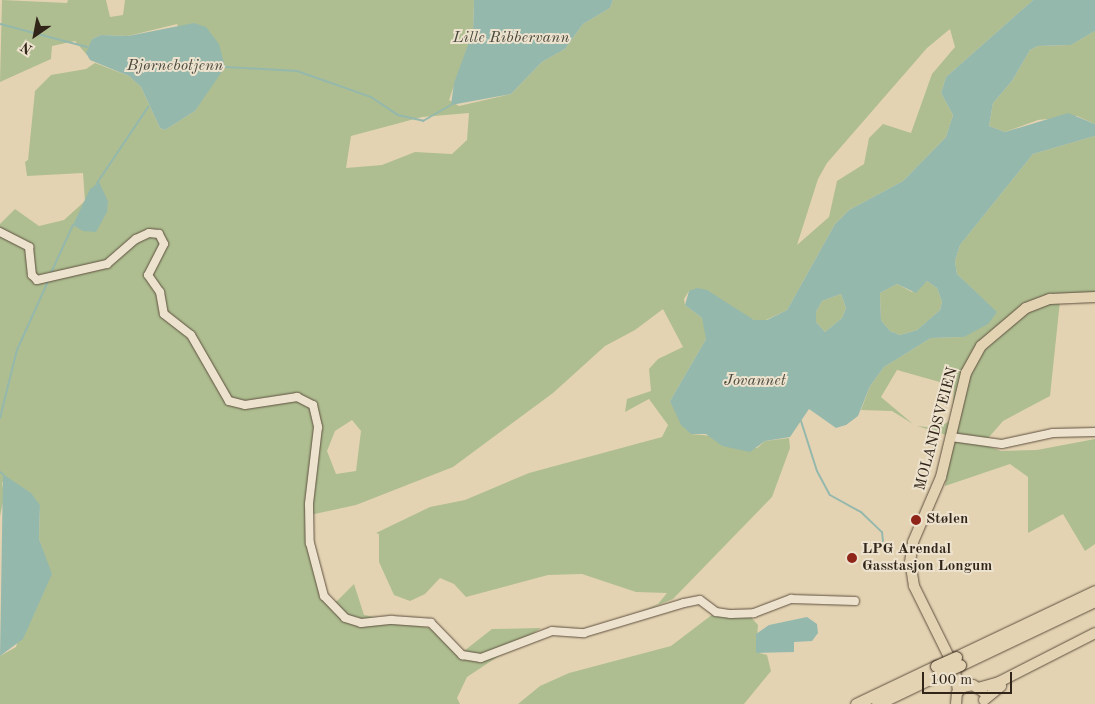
<!DOCTYPE html>
<meta charset="utf-8">
<style>
body{margin:0}
#map{position:relative;width:1095px;height:704px;overflow:hidden;background:#e4d3b2;font-family:"Old Standard TT",serif}
div>[style]{position:absolute}
.green>*{inset:0;background:#aebe90}
.water>*{inset:0;background:#95b8ad}
.stream>*{height:2px;margin:-1px;padding:0 1px;transform-origin:1px;border-radius:1px;background:#95b8ad}
.roads{filter:drop-shadow(0 0 1px #5e5040) drop-shadow(0 0 1px #5e5040)}
.minor>*{height:8px;margin:-4px;padding:0 4px;transform-origin:4px;border-radius:4px;background:#ede2cd}
.major>*{height:10px;margin:-5px;padding:0 5px;transform-origin:5px;border-radius:5px;background:#e4d3b2}
.highway>*{height:11px;margin:-5.5px;padding:0 5.5px;transform-origin:5.5px;border-radius:5.5px;background:#e4d3b2}
.bridges{filter:drop-shadow(0 0 1px #31251a) drop-shadow(0 0 1px #31251a)}
.highway-bridge>*{height:11px;margin:-5.5px;padding:0 5.5px;transform-origin:5.5px;border-radius:5.5px;background:#e4d3b2}
.dots>*{width:14px;height:14px;translate:-50% -50%;box-sizing:border-box;border:2px solid #ede2cd;border-radius:50%}
span{translate:-50% -50%;white-space:nowrap;text-align:center;line-height:1.15;-webkit-text-stroke:4px #ede2cd;paint-order:stroke}
.street-label{font-size:15px;color:#31251a}
.poi-label{font-size:15px;color:#31251a;font-weight:700}
.left{translate:0 -50%;text-align:left}
.water-label{font-size:16px;color:#4a4a3f;font-style:italic}
.north{position:absolute;left:10px;top:10px;width:50px;height:50px;-webkit-text-stroke:4px #ede2cd;paint-order:stroke;rotate:213deg;font-size:14px;font-weight:700;line-height:20px;text-align:center;color:#31251a}
.north::after{content:'';display:block;margin:auto;width:18px;height:22px;background:#31251a;clip-path:polygon(50% 0,100% 100%,50% 72%,0 100%)}
.scale{position:absolute;left:922px;top:672px;width:90px;height:22px;box-sizing:border-box;border:2px solid #31251a;border-top:0;padding-left:6px;font-size:15px;line-height:18px;white-space:nowrap;color:#31251a;-webkit-text-stroke:4px #ede2cd;paint-order:stroke}
</style>
<div id="map">
<div class="green">
<div style="clip-path:polygon(evenodd,2px 0,67px 3px,68px 0,106px 0,110px 17px,123px 15px,125px 0,474px 0,473px 31px,449px 100px,459px 106px,511px 94px,542px 62px,565px 49px,583px 24px,610px 8px,613px 0,1033px 0,946px 77px,941px 93px,953px 115px,946px 137px,903px 181px,849px 210px,835px 224px,787px 310px,766px 320px,754px 320px,689px 291px,684px 299px,685px 305px,702px 318px,706px 330px,706px 339px,670px 401px,691px 434px,714px 436px,722px 446px,757px 448px,765px 441px,789px 438px,790px 448px,772px 497px,673px 599px,640px 612px,658px 604px,667px 593px,636px 592px,582px 574px,548px 575px,466px 597px,454px 584px,440px 578px,425px 594px,410px 601px,394px 595px,379px 562px,379px 534px,376px 533px,430px 507px,465px 500px,529px 473px,662px 437px,668px 425px,649px 399px,625px 412px,627px 399px,651px 391px,649px 369px,658px 359px,683px 347px,663px 309px,635px 330px,605px 346px,553px 393px,453px 467px,356px 505px,310px 515px,309px 539px,328px 602px,337px 601px,354px 584px,364px 615px,429px 628px,464px 651px,492px 629px,541px 628px,467px 677px,457px 698px,460px 704px,0 704px,0 656px,16px 647px,43px 551px,39px 539px,40px 505px,2px 482px,4px 497px,0 516px,0 224px,15px 209px,39px 226px,64px 220px,85px 201px,83px 173px,27px 176px,25px 162px,28px 160px,35px 91px,51px 75px,86px 69px,95px 63px,129px 76px,141px 87px,160px 128px,165px 130px,195px 111px,206px 93px,177px 24px,128px 36px,101px 35px,92px 39px,87px 55px,75px 41px,52px 46px,51px 59px,0 82px,2px 0,950px 29px,955px 47px,932px 74px,911px 133px,883px 124px,869px 138px,864px 164px,837px 181px,829px 217px,797px 245px,818px 179px,827px 163px,927px 48px,950px 29px,2px 0,469px 113px,467px 140px,452px 154px,415px 152px,382px 165px,346px 168px,351px 136px,422px 117px,469px 113px,2px 0,352px 420px,361px 431px,356px 471px,336px 474px,327px 451px,335px 431px,352px 420px)"></div>
<div style="clip-path:polygon(1095px 31px,1095px 124px,1077px 116px,1038px 120px,1005px 132px,989px 126px,993px 103px,1012px 81px,1030px 50px,1038px 46px,1071px 45px)"></div>
<div style="clip-path:polygon(1095px 136px,1095px 292px,1060px 301px,1050px 396px,1003px 421px,983px 444px,1001px 451px,1037px 450px,1095px 439px,1095px 544px,1085px 551px,1063px 514px,1028px 533px,1028px 477px,1010px 464px,945px 486px,950px 436px,917px 426px,937px 428px,952px 420px,954px 386px,897px 370px,881px 397px,913px 424px,892px 411px,861px 410px,870px 386px,884px 367px,931px 338px,964px 337px,996px 312px,957px 274px,955px 261px,960px 245px,1033px 154px)"></div>
<div style="clip-path:polygon(927px 281px,937px 288px,942px 302px,940px 310px,917px 330px,900px 335px,890px 331px,881px 320px,880px 293px,897px 284px,912px 292px)"></div>
<div style="clip-path:polygon(841px 294px,846px 308px,842px 318px,825px 332px,816px 322px,816px 312px,822px 301px)"></div>
<div style="clip-path:polygon(747px 613px,758px 625px,756px 652px,767px 655px,771px 671px,744px 704px,518px 704px,540px 686px,569px 673px,671px 646px,713px 614px)"></div>
</div>
<div class="water">
<div style="clip-path:polygon(474px 0,613px 0,610px 8px,583px 24px,565px 49px,542px 62px,511px 94px,451px 105px,454px 83px,473px 31px)"></div>
<div style="clip-path:polygon(evenodd,1033px 0,1095px 0,1095px 31px,1071px 45px,1038px 46px,1030px 50px,1012px 81px,993px 103px,989px 126px,1005px 132px,1068px 113px,1095px 124px,1095px 136px,1033px 154px,960px 245px,955px 261px,957px 274px,997px 312px,988px 324px,964px 337px,931px 338px,884px 367px,870px 386px,858px 416px,846px 425px,836px 428px,809px 409px,790px 437px,765px 441px,750px 452px,722px 446px,706px 434px,691px 434px,681px 425px,670px 401px,706px 339px,702px 318px,685px 305px,689px 291px,697px 288px,707px 290px,754px 320px,767px 320px,787px 310px,835px 224px,849px 210px,903px 181px,946px 137px,953px 115px,941px 93px,946px 77px,1033px 0,927px 281px,937px 288px,942px 302px,940px 310px,917px 330px,900px 335px,890px 331px,881px 320px,880px 293px,897px 284px,916px 293px,927px 281px,1033px 0,841px 294px,846px 308px,842px 318px,825px 332px,816px 322px,816px 312px,822px 301px,841px 294px)"></div>
<div style="clip-path:polygon(194px 23px,206px 27px,219px 44px,225px 67px,195px 111px,165px 130px,160px 128px,141px 87px,129px 76px,90px 60px,86px 53px,92px 39px,101px 35px,128px 36px)"></div>
<div style="clip-path:polygon(99px 182px,108px 201px,107px 212px,96px 232px,83px 231px,73px 225px,90px 189px)"></div>
<div style="clip-path:polygon(3px 474px,31px 493px,40px 505px,39px 539px,52px 574px,23px 639px,0 656px)"></div>
<div style="clip-path:polygon(807px 617px,817px 624px,818px 633px,812px 641px,794px 642px,794px 652px,756px 653px,756px 634px,769px 625px)"></div>
</div>
<div class="stream">
<div style="left:0;top:24px;width:90px;rotate:14.8deg"></div>
<div style="left:225px;top:67px;width:72px;rotate:3.2deg"></div>
<div style="left:297px;top:71px;width:78px;rotate:19.4deg"></div>
<div style="left:371px;top:97px;width:32px;rotate:34deg"></div>
<div style="left:398px;top:115px;width:26px;rotate:13deg"></div>
<div style="left:423px;top:121px;width:32px;rotate:-30deg"></div>
<div style="left:97px;top:183px;width:92px;rotate:-56.1deg"></div>
<div style="left:50px;top:275px;width:55px;rotate:-65.3deg"></div>
<div style="left:0;top:418px;width:70px;rotate:-76deg"></div>
<div style="left:17px;top:350px;width:78px;rotate:-65.7deg"></div>
<div style="left:801px;top:421px;width:52px;rotate:72.3deg"></div>
<div style="left:817px;top:471px;width:27px;rotate:62deg"></div>
<div style="left:830px;top:495px;width:35px;rotate:29deg"></div>
<div style="left:861px;top:512px;width:29px;rotate:44deg"></div>
<div style="left:882px;top:532px;width:9px;rotate:84deg"></div>
<div style="left:0;top:472px;width:4px;rotate:34deg"></div>
</div>
<div class="roads">
<div class="minor">
<div style="left:0;top:232px;width:33px;rotate:27deg"></div>
<div style="left:29px;top:247px;width:28px;rotate:84deg"></div>
<div style="left:32px;top:275px;width:7px;rotate:45deg"></div>
<div style="left:37px;top:280px;width:72px;rotate:-12.9deg"></div>
<div style="left:107px;top:264px;width:38px;rotate:-41deg"></div>
<div style="left:136px;top:239px;width:14px;rotate:-25deg"></div>
<div style="left:149px;top:233px;width:10px;rotate:6deg"></div>
<div style="left:159px;top:234px;width:11px;rotate:63deg"></div>
<div style="left:164px;top:244px;width:35px;rotate:117deg"></div>
<div style="left:148px;top:275px;width:21px;rotate:55deg"></div>
<div style="left:160px;top:292px;width:22px;rotate:80deg"></div>
<div style="left:164px;top:314px;width:34px;rotate:38deg"></div>
<div style="left:191px;top:335px;width:76px;rotate:60.1deg"></div>
<div style="left:229px;top:401px;width:16px;rotate:14deg"></div>
<div style="left:245px;top:405px;width:53px;rotate:-8.7deg"></div>
<div style="left:297px;top:397px;width:18px;rotate:27deg"></div>
<div style="left:313px;top:405px;width:23px;rotate:77deg"></div>
<div style="left:318px;top:427px;width:78px;rotate:96.7deg"></div>
<div style="left:309px;top:504px;width:39px;rotate:89deg"></div>
<div style="left:310px;top:543px;width:55px;rotate:75.2deg"></div>
<div style="left:324px;top:596px;width:30px;rotate:46deg"></div>
<div style="left:345px;top:618px;width:17px;rotate:17deg"></div>
<div style="left:361px;top:623px;width:31px;rotate:-6deg"></div>
<div style="left:392px;top:620px;width:39px;rotate:4deg"></div>
<div style="left:431px;top:623px;width:45px;rotate:45.9deg"></div>
<div style="left:462px;top:655px;width:19px;rotate:9deg"></div>
<div style="left:481px;top:658px;width:76px;rotate:-20.8deg"></div>
<div style="left:552px;top:631px;width:32px;rotate:4deg"></div>
<div style="left:584px;top:633px;width:104px;rotate:-16.7deg"></div>
<div style="left:684px;top:603px;width:16px;rotate:-11deg"></div>
<div style="left:700px;top:600px;width:20px;rotate:37deg"></div>
<div style="left:716px;top:612px;width:15px;rotate:8deg"></div>
<div style="left:731px;top:614px;width:23px;rotate:-2deg"></div>
<div style="left:754px;top:613px;width:40px;rotate:-21deg"></div>
<div style="left:791px;top:599px;width:64px;rotate:1.8deg"></div>
<div style="left:951px;top:437px;width:51px;rotate:7.8deg"></div>
<div style="left:1002px;top:444px;width:52px;rotate:-12.2deg"></div>
<div style="left:1053px;top:433px;width:42px;rotate:-1.4deg"></div>
</div>
<div class="major">
<div style="left:978px;top:688px;width:22px;rotate:-16deg"></div>
<div style="left:999px;top:682px;width:108px;rotate:-27deg"></div>
<div style="left:958px;top:691px;width:22px;rotate:-98deg"></div>
<div style="left:955px;top:669px;width:93px;rotate:-116.3deg"></div>
<div style="left:914px;top:586px;width:24px;rotate:-99deg"></div>
<div style="left:910px;top:562px;width:20px;rotate:-81deg"></div>
<div style="left:913px;top:542px;width:71px;rotate:-66.7deg"></div>
<div style="left:941px;top:477px;width:107px;rotate:-76.5deg"></div>
<div style="left:966px;top:373px;width:31px;rotate:-61deg"></div>
<div style="left:981px;top:346px;width:59px;rotate:-40.2deg"></div>
<div style="left:1026px;top:308px;width:26px;rotate:-21deg"></div>
<div style="left:1050px;top:299px;width:45px;rotate:-2.5deg"></div>
<div style="left:984px;top:700px;width:22px;rotate:-39deg"></div>
<div style="left:956px;top:704px;width:11px;rotate:-85deg"></div>
<div style="left:957px;top:693px;width:8px;rotate:-45deg"></div>
<div style="left:963px;top:687px;width:10px;rotate:-11deg"></div>
<div style="left:973px;top:685px;width:11px;rotate:34deg"></div>
</div>
<div class="highway">
<div style="left:956px;top:657px;width:154px;rotate:-25.4deg"></div>
<div style="left:960px;top:665px;width:149px;rotate:-25.4deg"></div>
<div style="left:856px;top:704px;width:89px;rotate:-25.4deg"></div>
<div style="left:877px;top:704px;width:70px;rotate:-25.5deg"></div>
</div>
</div>
<div class="bridges">
<div class="highway-bridge">
<div style="left:936px;top:666px;width:22px;rotate:-24deg"></div>
<div style="left:940px;top:674px;width:22px;rotate:-24deg"></div>
</div>
</div>
<div class="dots">
<div style="left:916px;top:520px;background:#8f2418"></div>
<div style="left:852px;top:558px;background:#8f2418"></div>
</div>
<div class="street-label">
<span style="left:937px;top:429px;rotate:-75deg">MOLANDSVEIEN</span>
</div>
<div class="poi-label">
<span class="left" style="left:926px;top:520px">Stølen</span>
<span class="left" style="left:862px;top:558px">LPG Arendal<br>Gasstasjon Longum</span>
</div>
<div class="water-label">
<span style="left:511px;top:38px">Lille Ribbervann</span>
<span style="left:175px;top:66px">Bjørnebotjenn</span>
<span style="left:755px;top:381px">Jovannet</span>
</div>
<div class="north">N</div>
<div class="scale">100 m</div>
</div>
